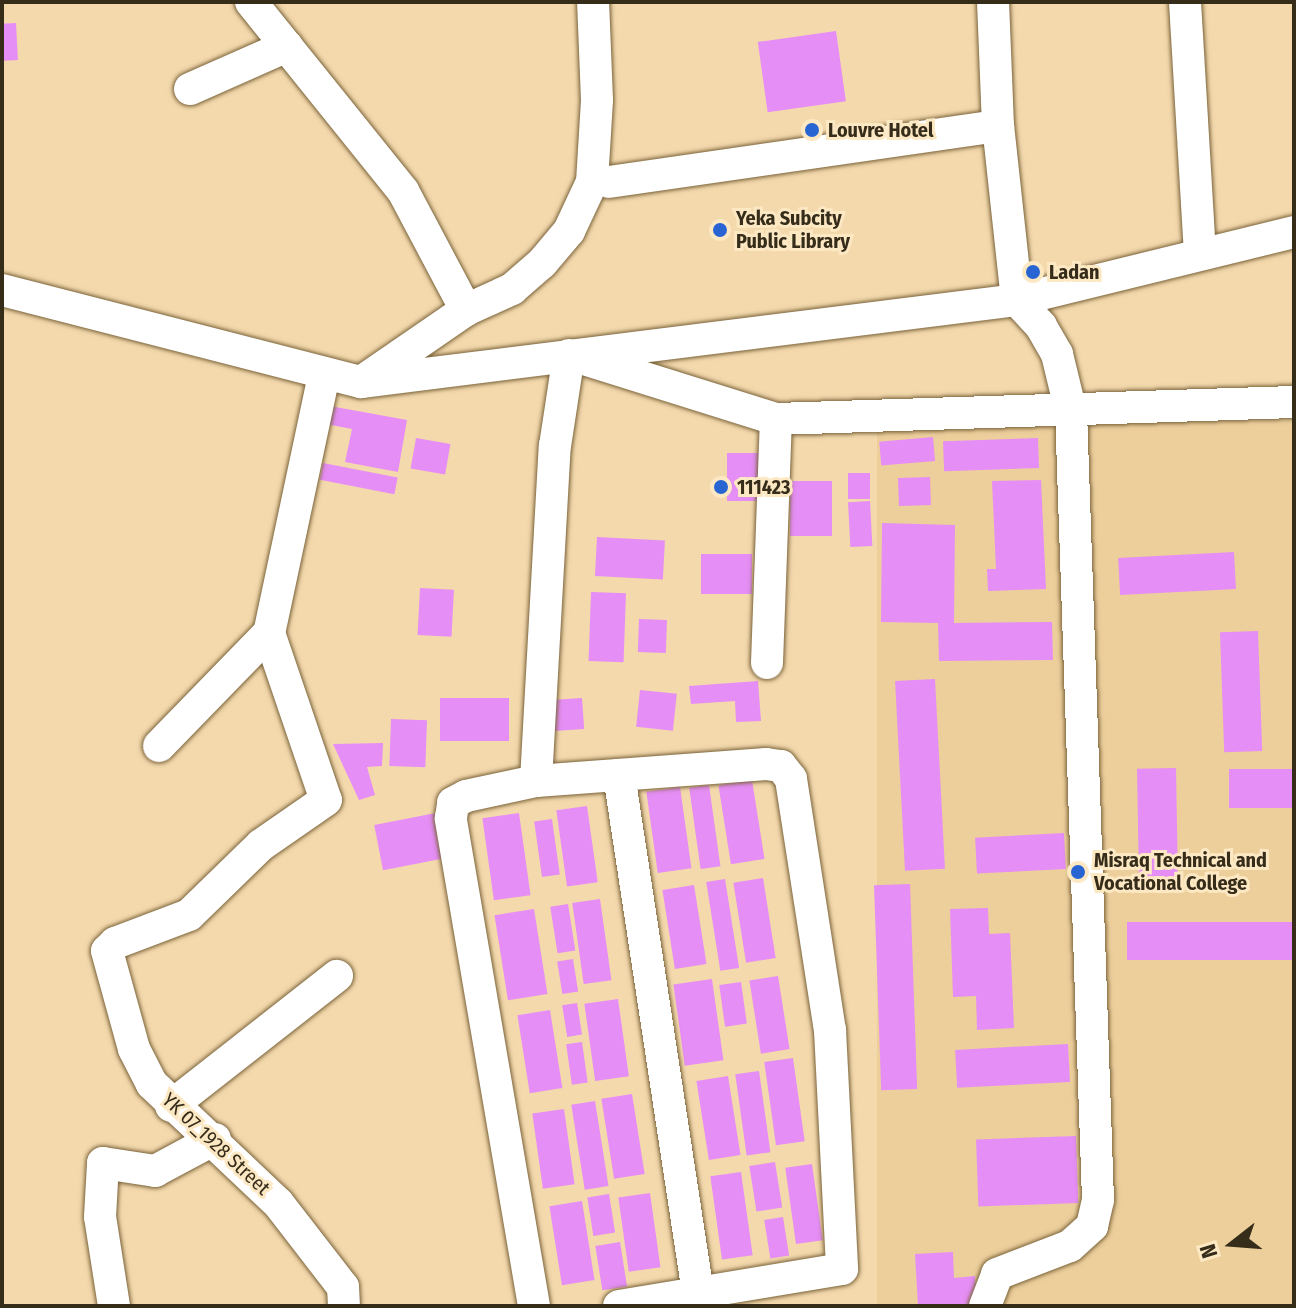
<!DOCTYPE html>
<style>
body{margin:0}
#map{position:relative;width:1296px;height:1308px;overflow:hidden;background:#f4d9ad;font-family:"Fira Sans Condensed",sans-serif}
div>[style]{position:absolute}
.built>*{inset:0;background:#edcf9c;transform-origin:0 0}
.building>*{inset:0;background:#e58ef5;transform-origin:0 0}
.roads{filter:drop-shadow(0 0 2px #7a633a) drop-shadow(0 0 2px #7a633a)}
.minor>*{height:32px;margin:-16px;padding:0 16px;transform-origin:16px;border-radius:16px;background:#fff}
.dots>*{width:22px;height:22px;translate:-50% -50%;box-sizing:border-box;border:4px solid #fde8c4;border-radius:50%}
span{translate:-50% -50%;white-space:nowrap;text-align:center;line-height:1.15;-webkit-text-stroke:6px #fde8c4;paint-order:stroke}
.poi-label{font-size:20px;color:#362c1a;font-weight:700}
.left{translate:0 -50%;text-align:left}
.street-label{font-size:20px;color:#362c1a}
.frame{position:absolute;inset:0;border:4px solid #362c1a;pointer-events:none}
.north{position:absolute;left:1192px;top:1204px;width:80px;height:80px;-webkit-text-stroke:6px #fde8c4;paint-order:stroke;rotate:253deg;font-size:22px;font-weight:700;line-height:32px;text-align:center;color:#362c1a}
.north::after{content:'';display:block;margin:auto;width:28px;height:36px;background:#362c1a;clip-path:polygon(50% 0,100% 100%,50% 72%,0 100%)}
</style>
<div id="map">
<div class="built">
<div style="left:1294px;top:421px;width:885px;height:417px;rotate:90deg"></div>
</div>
<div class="building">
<div style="left:16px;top:23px;width:37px;height:14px;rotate:87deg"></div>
<div style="left:836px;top:31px;width:71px;height:79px;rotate:82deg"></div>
<div style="clip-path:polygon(330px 406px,407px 420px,398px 472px,345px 462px,352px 429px,326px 424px)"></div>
<div style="left:933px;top:437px;width:24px;height:54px;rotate:85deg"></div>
<div style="left:416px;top:438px;width:35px;height:31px;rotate:10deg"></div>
<div style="left:1038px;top:438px;width:30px;height:95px;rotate:88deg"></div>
<div style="left:727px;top:453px;width:45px;height:48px"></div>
<div style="left:323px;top:463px;width:76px;height:17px;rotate:11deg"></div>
<div style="left:848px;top:473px;width:22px;height:26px"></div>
<div style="left:930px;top:477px;width:28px;height:32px;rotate:88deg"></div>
<div style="clip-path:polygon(1041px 480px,1046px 589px,988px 591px,987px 569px,996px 569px,992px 481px)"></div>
<div style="left:790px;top:481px;width:42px;height:55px"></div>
<div style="left:870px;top:501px;width:45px;height:22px;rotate:87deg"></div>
<div style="clip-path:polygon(882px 523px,955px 525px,954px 623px,1052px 622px,1053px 660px,939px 661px,938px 623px,881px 622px)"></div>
<div style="left:597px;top:537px;width:68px;height:39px;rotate:3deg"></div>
<div style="left:1234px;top:552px;width:37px;height:116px;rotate:87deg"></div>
<div style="left:701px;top:554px;width:51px;height:40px"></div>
<div style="left:420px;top:588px;width:34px;height:47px;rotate:3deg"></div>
<div style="left:591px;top:592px;width:35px;height:69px;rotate:2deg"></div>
<div style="left:639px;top:619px;width:28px;height:33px;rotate:2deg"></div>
<div style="left:1258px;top:631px;width:120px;height:38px;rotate:88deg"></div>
<div style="left:935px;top:679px;width:190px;height:40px;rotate:87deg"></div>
<div style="clip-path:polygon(758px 681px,761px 721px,736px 722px,735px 701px,691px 704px,689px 686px)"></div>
<div style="left:640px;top:690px;width:37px;height:37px;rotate:6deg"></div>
<div style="left:440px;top:698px;width:69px;height:43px"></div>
<div style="left:582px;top:698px;width:31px;height:30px;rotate:86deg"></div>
<div style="left:391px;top:719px;width:36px;height:47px;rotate:2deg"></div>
<div style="clip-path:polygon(383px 743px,382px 766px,367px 767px,375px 795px,359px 800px,333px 744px)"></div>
<div style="left:1176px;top:768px;width:119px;height:39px;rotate:89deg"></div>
<div style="left:1294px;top:769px;width:39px;height:65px;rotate:90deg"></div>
<div style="left:752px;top:780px;width:80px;height:34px;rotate:81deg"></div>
<div style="left:709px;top:785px;width:82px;height:20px;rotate:82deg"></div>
<div style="left:680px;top:787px;width:82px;height:34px;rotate:82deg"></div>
<div style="left:587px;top:806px;width:77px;height:31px;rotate:82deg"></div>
<div style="left:441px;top:812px;width:46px;height:68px;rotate:79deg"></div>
<div style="left:519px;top:813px;width:83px;height:37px;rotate:82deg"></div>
<div style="left:552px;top:819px;width:56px;height:18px;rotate:82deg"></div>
<div style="left:1064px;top:833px;width:36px;height:89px;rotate:87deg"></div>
<div style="left:763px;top:878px;width:81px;height:30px;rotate:81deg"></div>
<div style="left:725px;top:879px;width:90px;height:19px;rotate:81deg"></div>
<div style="left:910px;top:884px;width:205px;height:36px;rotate:88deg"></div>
<div style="left:694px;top:885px;width:80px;height:32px;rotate:81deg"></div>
<div style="left:600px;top:899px;width:82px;height:28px;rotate:82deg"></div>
<div style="left:568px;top:904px;width:47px;height:18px;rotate:81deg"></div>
<div style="clip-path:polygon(988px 908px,989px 934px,1010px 933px,1014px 1028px,977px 1030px,976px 996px,953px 997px,950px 909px)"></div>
<div style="left:534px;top:909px;width:86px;height:40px;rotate:81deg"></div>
<div style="left:1294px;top:922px;width:38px;height:167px;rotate:90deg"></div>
<div style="left:573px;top:959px;width:33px;height:16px;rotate:81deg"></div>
<div style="left:778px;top:976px;width:74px;height:29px;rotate:81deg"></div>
<div style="left:712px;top:979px;width:82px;height:39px;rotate:82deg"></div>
<div style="left:741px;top:982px;width:42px;height:22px;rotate:82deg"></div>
<div style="left:618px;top:999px;width:78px;height:34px;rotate:82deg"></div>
<div style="left:577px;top:1003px;width:32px;height:15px;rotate:81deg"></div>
<div style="left:550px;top:1010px;width:79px;height:33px;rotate:81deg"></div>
<div style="left:582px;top:1042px;width:41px;height:16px;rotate:82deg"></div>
<div style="left:1068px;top:1044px;width:38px;height:113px;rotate:87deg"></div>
<div style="left:793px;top:1058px;width:84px;height:29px;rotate:82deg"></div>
<div style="left:759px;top:1071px;width:82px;height:24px;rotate:82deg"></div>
<div style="left:728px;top:1076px;width:80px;height:32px;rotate:81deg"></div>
<div style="left:632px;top:1094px;width:81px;height:31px;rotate:81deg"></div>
<div style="left:595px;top:1101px;width:86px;height:24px;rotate:81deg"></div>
<div style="left:564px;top:1109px;width:76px;height:32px;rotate:82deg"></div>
<div style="left:1076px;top:1136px;width:67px;height:100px;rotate:88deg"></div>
<div style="left:775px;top:1162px;width:46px;height:26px;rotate:81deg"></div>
<div style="left:812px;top:1164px;width:77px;height:27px;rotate:82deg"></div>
<div style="left:741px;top:1172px;width:84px;height:31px;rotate:82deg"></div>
<div style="left:650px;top:1193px;width:75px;height:32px;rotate:82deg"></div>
<div style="left:609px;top:1194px;width:39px;height:22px;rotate:81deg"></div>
<div style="left:582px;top:1201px;width:80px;height:33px;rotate:81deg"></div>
<div style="left:783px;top:1217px;width:39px;height:19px;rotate:81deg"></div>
<div style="left:620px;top:1242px;width:45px;height:25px;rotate:81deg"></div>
<div style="clip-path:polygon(953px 1252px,954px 1278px,975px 1276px,977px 1306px,918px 1306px,915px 1254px)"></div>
</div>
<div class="roads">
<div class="minor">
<div style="left:251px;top:2px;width:243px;rotate:51.2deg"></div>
<div style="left:403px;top:191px;width:135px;rotate:62.1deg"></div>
<div style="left:466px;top:310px;width:120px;rotate:145.5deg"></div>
<div style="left:1185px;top:2px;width:252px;rotate:86.6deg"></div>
<div style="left:190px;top:89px;width:106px;rotate:-23.9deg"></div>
<div style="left:609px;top:182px;width:393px;rotate:-8.2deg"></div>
<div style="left:2px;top:290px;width:371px;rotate:14.4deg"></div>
<div style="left:361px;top:382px;width:661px;rotate:-7.13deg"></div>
<div style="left:1017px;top:300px;width:285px;rotate:-13.8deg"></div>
<div style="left:466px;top:310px;width:51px;rotate:-24.5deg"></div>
<div style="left:512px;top:289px;width:40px;rotate:-41deg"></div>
<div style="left:542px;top:263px;width:42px;rotate:-49.8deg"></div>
<div style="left:569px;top:231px;width:54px;rotate:-64.9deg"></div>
<div style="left:592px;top:182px;width:82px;rotate:-86.5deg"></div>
<div style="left:597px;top:100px;width:98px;rotate:-92.3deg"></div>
<div style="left:584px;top:359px;width:201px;rotate:17.4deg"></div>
<div style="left:776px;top:419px;width:518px;rotate:-1.88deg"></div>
<div style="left:324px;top:375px;width:264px;rotate:102deg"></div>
<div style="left:269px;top:633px;width:176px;rotate:71.2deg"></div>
<div style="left:326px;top:800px;width:79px;rotate:145.3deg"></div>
<div style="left:261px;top:845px;width:100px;rotate:135.8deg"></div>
<div style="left:189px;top:915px;width:79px;rotate:159.3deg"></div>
<div style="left:115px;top:943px;width:11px;rotate:135deg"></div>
<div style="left:107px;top:951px;width:102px;rotate:74.6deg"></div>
<div style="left:134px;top:1049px;width:39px;rotate:63deg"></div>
<div style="left:152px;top:1084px;width:173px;rotate:43.4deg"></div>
<div style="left:278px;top:1203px;width:106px;rotate:52.3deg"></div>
<div style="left:343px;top:1287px;width:19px;rotate:87deg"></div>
<div style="left:767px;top:663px;width:244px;rotate:-87.9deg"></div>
<div style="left:159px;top:746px;width:158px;rotate:-45.8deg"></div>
<div style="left:619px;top:775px;width:524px;rotate:81.33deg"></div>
<div style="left:536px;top:781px;width:231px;rotate:-4.2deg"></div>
<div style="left:766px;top:764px;width:15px;rotate:8deg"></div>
<div style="left:781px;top:766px;width:16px;rotate:52deg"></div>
<div style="left:791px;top:779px;width:254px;rotate:81.2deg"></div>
<div style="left:830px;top:1030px;width:239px;rotate:87.1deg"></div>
<div style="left:842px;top:1269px;width:226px;rotate:170.6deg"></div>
<div style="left:171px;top:1106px;width:211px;rotate:-38.1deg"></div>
<div style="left:114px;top:1306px;width:90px;rotate:-98.9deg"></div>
<div style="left:100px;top:1217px;width:54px;rotate:-86.8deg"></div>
<div style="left:103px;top:1163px;width:53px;rotate:8.7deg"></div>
<div style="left:155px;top:1171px;width:68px;rotate:-28.1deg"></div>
<div style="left:534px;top:1306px;width:495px;rotate:-99.7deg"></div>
<div style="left:451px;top:818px;width:15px;rotate:-82deg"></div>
<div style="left:453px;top:803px;width:15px;rotate:-28deg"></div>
<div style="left:466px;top:796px;width:72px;rotate:-12.1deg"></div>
<div style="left:536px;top:781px;width:336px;rotate:-86.8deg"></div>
<div style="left:555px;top:446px;width:92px;rotate:-81.3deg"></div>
<div style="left:985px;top:1306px;width:34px;rotate:-69deg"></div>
<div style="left:997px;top:1274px;width:78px;rotate:-21deg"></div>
<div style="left:1070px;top:1246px;width:30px;rotate:-42deg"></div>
<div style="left:1092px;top:1226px;width:27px;rotate:-77deg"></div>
<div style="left:1098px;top:1200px;width:788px;rotate:-91.96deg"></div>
<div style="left:1071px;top:412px;width:60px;rotate:-103.6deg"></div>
<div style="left:1057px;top:354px;width:32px;rotate:-120deg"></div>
<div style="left:1041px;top:326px;width:35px;rotate:-133deg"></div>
<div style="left:1017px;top:300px;width:175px;rotate:-96.2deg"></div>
<div style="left:998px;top:126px;width:124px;rotate:-92.3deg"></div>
</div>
</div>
<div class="dots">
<div style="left:812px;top:130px;background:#2865d2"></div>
<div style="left:720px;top:230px;background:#2865d2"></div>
<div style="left:1033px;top:272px;background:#2865d2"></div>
<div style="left:721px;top:487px;background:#2865d2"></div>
<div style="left:1078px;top:872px;background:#2865d2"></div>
</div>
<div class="poi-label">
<span class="left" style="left:828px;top:130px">Louvre Hotel</span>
<span class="left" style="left:736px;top:230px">Yeka Subcity<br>Public Library</span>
<span class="left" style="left:1049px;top:272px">Ladan</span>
<span class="left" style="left:737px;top:487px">111423</span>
<span class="left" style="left:1094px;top:872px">Misraq Technical and<br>Vocational College</span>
</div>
<div class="street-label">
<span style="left:216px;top:1144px;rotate:43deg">YK 07_1928 Street</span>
</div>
<div class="frame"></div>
<div class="north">N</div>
</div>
